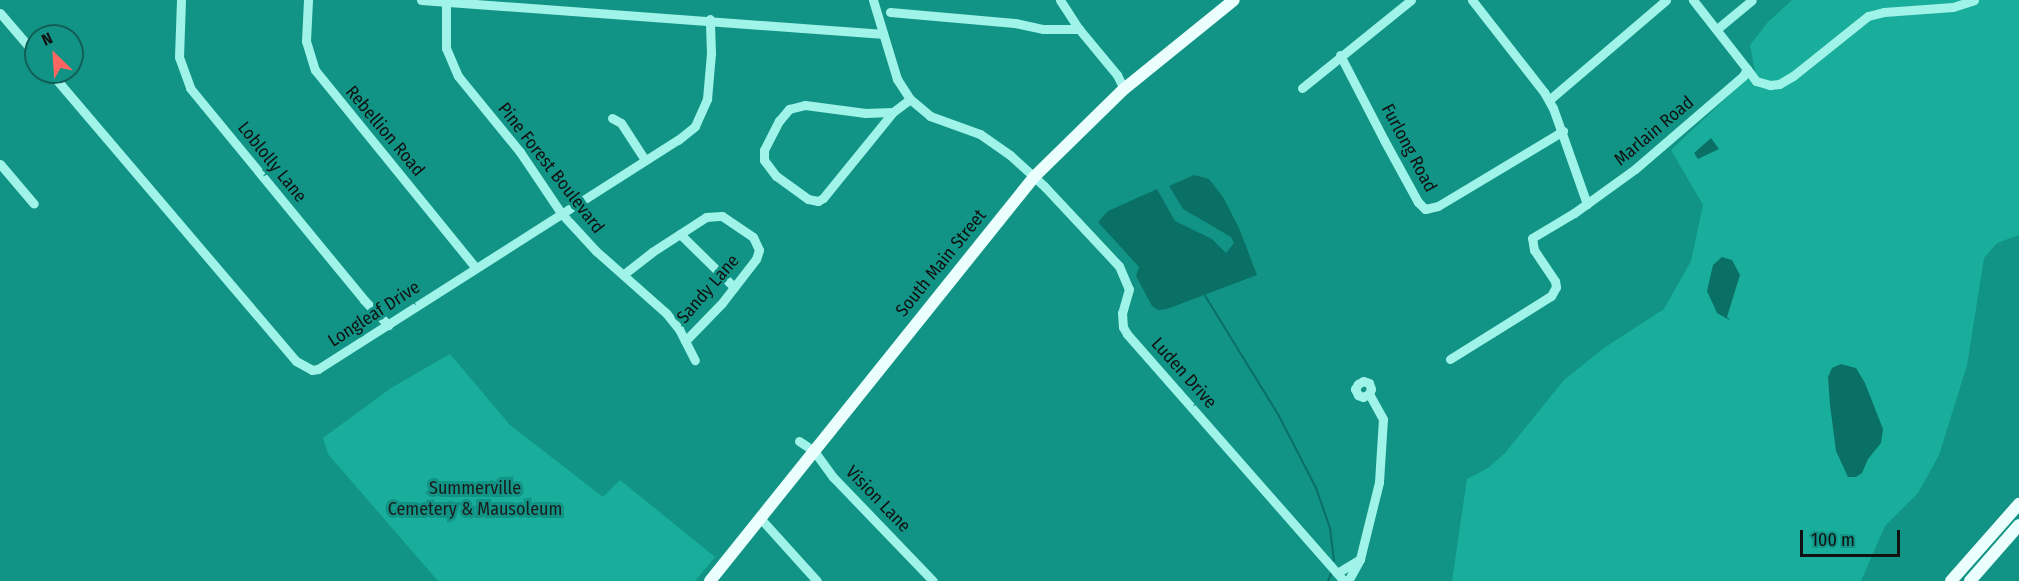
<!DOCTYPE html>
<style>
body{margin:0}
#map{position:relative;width:2019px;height:581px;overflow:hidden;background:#119485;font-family:"Fira Sans Condensed",sans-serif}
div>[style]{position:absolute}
.green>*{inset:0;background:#19ae9b}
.water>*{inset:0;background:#0a7065}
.stream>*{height:2px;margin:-1px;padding:0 1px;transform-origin:1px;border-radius:1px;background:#0a7065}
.minor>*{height:9px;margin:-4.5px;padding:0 4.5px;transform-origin:4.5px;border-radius:4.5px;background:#9ff3e8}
.major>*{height:12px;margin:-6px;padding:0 6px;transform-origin:6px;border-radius:6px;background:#ebfffe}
span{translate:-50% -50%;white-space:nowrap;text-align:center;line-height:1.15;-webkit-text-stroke:6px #119485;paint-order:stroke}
.street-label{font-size:18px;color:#111}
.park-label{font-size:18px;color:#1a1d1c}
.north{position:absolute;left:24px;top:24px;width:60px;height:60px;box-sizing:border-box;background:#119485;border:2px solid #116057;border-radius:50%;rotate:335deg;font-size:16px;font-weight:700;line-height:24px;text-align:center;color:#111}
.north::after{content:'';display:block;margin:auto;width:21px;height:27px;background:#ff6661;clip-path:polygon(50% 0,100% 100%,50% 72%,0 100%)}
.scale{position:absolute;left:1800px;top:530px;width:100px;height:27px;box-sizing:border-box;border:3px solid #111;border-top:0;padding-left:8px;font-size:18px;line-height:21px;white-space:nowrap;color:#111;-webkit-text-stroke:4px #119485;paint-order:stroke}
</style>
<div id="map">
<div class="green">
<div style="clip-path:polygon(1792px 0,2019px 0,2019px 235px,1997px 243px,1984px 258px,1967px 365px,1939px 455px,1918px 493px,1885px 526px,1861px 581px,1452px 581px,1467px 479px,1488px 468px,1505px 453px,1564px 380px,1604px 348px,1664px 309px,1691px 261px,1703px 205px,1671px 150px,1755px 71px,1750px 45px,1768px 22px)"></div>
<div style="clip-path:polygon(450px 354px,510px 425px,603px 497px,620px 480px,715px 557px,695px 581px,438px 581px,328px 454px,323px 438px,391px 388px)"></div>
</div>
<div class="water">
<div style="clip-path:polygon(1711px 138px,1719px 149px,1698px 159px,1694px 153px)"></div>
<div style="clip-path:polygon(1194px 175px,1209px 179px,1223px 197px,1239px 228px,1257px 275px,1167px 309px,1158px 310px,1152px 306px,1136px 276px,1139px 267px,1098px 222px,1108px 211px,1157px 189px,1175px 221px,1212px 239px,1226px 253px,1234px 243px,1231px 237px,1183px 209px,1169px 186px)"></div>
<div style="clip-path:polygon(1722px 257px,1732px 260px,1740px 275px,1727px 317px,1731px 321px,1717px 313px,1707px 291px,1713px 265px)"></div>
<div style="clip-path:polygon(1841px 364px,1856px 368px,1865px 383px,1883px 429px,1881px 443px,1868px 459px,1862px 473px,1856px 477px,1848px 477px,1836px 451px,1830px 405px,1828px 377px,1832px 368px)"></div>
</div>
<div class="stream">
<div style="left:1204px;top:294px;width:143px;rotate:58.4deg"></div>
<div style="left:1279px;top:416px;width:81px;rotate:62.8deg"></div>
<div style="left:1316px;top:488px;width:42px;rotate:70.7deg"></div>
<div style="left:1330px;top:528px;width:33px;rotate:83deg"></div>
<div style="left:1328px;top:581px;width:8px;rotate:-67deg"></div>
</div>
<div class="minor">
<div style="left:181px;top:0;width:57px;rotate:92deg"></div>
<div style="left:179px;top:57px;width:33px;rotate:70deg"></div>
<div style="left:190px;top:88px;width:274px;rotate:50.6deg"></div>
<div style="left:364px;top:300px;width:35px;rotate:46deg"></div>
<div style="left:308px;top:0;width:41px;rotate:92.8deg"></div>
<div style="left:306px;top:41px;width:30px;rotate:73deg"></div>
<div style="left:315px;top:70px;width:255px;rotate:50.9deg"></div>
<div style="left:421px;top:0;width:461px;rotate:4.2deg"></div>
<div style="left:873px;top:0;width:83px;rotate:73.1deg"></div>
<div style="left:897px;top:79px;width:24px;rotate:57deg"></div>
<div style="left:910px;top:99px;width:26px;rotate:40deg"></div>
<div style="left:930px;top:116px;width:53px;rotate:19.8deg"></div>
<div style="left:980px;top:134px;width:37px;rotate:35deg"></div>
<div style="left:1010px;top:155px;width:47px;rotate:42.4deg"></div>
<div style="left:1045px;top:187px;width:108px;rotate:46.9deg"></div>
<div style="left:1119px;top:266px;width:25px;rotate:67deg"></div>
<div style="left:1129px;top:289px;width:25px;rotate:106deg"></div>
<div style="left:1122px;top:313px;width:14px;rotate:86deg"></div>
<div style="left:1123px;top:327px;width:8px;rotate:60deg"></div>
<div style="left:1127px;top:334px;width:329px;rotate:48.7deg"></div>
<div style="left:1060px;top:0;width:35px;rotate:57deg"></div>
<div style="left:1079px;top:29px;width:60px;rotate:50.4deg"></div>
<div style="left:1117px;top:75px;width:16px;rotate:63deg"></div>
<div style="left:1472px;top:0;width:117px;rotate:52deg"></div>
<div style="left:1544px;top:92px;width:18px;rotate:61deg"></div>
<div style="left:1553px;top:108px;width:102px;rotate:70.5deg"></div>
<div style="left:446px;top:2px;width:46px;rotate:90deg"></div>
<div style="left:446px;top:48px;width:30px;rotate:67deg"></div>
<div style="left:458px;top:76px;width:98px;rotate:50.8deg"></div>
<div style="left:520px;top:152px;width:73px;rotate:56.1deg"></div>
<div style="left:561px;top:213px;width:52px;rotate:47.4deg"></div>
<div style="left:596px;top:251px;width:94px;rotate:41.5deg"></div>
<div style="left:666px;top:313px;width:21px;rotate:51deg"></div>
<div style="left:679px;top:329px;width:35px;rotate:63deg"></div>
<div style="left:890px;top:12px;width:125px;rotate:5deg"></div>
<div style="left:1015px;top:23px;width:29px;rotate:12deg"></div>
<div style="left:1043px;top:29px;width:36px"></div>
<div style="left:0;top:13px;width:55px;rotate:49.4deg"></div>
<div style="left:1717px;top:29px;width:45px;rotate:-39.6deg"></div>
<div style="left:1340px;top:55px;width:96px;rotate:62.6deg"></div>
<div style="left:1384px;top:140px;width:71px;rotate:61.3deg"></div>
<div style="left:1418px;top:202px;width:10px;rotate:45deg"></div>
<div style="left:1425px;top:209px;width:13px;rotate:-13deg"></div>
<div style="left:1438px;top:206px;width:146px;rotate:-31deg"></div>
<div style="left:1747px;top:69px;width:15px;rotate:53deg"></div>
<div style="left:1756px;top:81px;width:15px;rotate:16deg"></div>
<div style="left:1770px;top:85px;width:9px;rotate:-6deg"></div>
<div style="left:1779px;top:84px;width:16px;rotate:-30deg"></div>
<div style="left:1793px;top:76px;width:96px;rotate:-38.7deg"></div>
<div style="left:1868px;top:16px;width:16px;rotate:-14deg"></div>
<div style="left:1884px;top:12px;width:69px;rotate:-4.1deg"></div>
<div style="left:1953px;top:7px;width:22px;rotate:-18deg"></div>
<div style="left:50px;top:72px;width:380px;rotate:49.6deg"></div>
<div style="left:296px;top:361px;width:18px;rotate:29deg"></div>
<div style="left:312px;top:370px;width:6px;rotate:-9deg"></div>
<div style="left:318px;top:369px;width:427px;rotate:-32.5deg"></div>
<div style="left:678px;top:140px;width:22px;rotate:-39deg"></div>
<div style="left:695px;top:126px;width:30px;rotate:-66deg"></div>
<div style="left:707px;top:99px;width:46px;rotate:-85deg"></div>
<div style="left:711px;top:53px;width:34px;rotate:-92deg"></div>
<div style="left:1302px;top:88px;width:140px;rotate:-38.9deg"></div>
<div style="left:1549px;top:100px;width:154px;rotate:-40.5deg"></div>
<div style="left:805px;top:105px;width:61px;rotate:7.6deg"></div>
<div style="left:865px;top:113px;width:28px;rotate:-2deg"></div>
<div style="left:893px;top:112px;width:111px;rotate:129.1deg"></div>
<div style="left:823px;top:198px;width:6px;rotate:149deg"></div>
<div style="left:818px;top:201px;width:10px;rotate:-169deg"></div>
<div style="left:808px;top:199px;width:39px;rotate:-144deg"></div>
<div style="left:776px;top:176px;width:20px;rotate:-127deg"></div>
<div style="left:764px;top:160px;width:10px;rotate:-90deg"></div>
<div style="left:764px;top:150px;width:33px;rotate:-63deg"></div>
<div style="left:779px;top:121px;width:16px;rotate:-50deg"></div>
<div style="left:789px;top:109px;width:16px;rotate:-14deg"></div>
<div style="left:893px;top:112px;width:21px;rotate:-37deg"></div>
<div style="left:612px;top:118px;width:10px;rotate:29deg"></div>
<div style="left:621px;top:123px;width:44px;rotate:57deg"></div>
<div style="left:0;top:164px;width:52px;rotate:49.6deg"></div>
<div style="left:680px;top:234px;width:76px;rotate:44.5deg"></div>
<div style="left:624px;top:274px;width:36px;rotate:-38deg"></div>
<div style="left:652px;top:252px;width:64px;rotate:-32.9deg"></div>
<div style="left:706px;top:217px;width:16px;rotate:-4deg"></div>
<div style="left:722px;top:216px;width:37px;rotate:34deg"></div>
<div style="left:753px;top:237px;width:14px;rotate:65deg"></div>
<div style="left:759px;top:250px;width:9px;rotate:108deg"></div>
<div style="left:756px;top:259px;width:56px;rotate:127.7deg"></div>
<div style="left:722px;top:303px;width:53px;rotate:134.2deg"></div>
<div style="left:1450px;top:359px;width:119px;rotate:-32deg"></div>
<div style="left:1551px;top:296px;width:10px;rotate:-61deg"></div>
<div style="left:1556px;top:287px;width:6px;rotate:-99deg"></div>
<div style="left:1555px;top:281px;width:37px;rotate:-124deg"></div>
<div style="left:1534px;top:250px;width:12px;rotate:-99deg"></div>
<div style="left:1532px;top:238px;width:49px;rotate:-30.8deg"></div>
<div style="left:1574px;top:213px;width:75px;rotate:-35.8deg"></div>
<div style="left:1635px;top:169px;width:143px;rotate:-40.7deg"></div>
<div style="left:1743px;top:76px;width:8px;rotate:-60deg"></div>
<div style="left:1747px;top:69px;width:88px;rotate:-128deg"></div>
<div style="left:799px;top:441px;width:18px;rotate:34deg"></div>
<div style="left:814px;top:451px;width:32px;rotate:54deg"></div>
<div style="left:833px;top:477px;width:144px;rotate:46.1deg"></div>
<div style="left:760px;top:518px;width:85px;rotate:47.9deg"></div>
<div style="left:1337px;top:573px;width:27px;rotate:-31deg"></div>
<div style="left:1348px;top:581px;width:25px;rotate:-61deg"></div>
<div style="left:1360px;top:559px;width:79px;rotate:-76.1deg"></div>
<div style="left:1379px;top:482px;width:63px;rotate:-86.4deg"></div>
<div style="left:1383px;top:419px;width:29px;rotate:-119deg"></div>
<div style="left:1369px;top:394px;width:5px;rotate:-68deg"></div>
<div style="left:1371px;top:389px;width:6px;rotate:-108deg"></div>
<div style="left:1369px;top:383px;width:6px;rotate:-162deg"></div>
<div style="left:1363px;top:381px;width:6px;rotate:149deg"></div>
<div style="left:1358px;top:384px;width:6px;rotate:121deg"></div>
<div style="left:1355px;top:389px;width:7px;rotate:63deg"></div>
<div style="left:1358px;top:395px;width:5px;rotate:22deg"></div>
<div style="left:1363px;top:397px;width:7px;rotate:-27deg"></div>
</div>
<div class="major">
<div style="left:710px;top:581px;width:518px;rotate:-51.27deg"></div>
<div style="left:1034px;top:177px;width:126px;rotate:-44.4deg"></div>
<div style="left:1124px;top:89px;width:141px;rotate:-39deg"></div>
<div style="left:1951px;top:581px;width:103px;rotate:-48.6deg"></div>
<div style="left:1970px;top:581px;width:74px;rotate:-48.8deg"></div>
</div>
<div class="street-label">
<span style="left:385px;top:131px;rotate:50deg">Rebellion Road</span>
<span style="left:1654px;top:131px;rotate:-40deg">Marlain Road</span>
<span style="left:1409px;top:148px;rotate:62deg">Furlong Road</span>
<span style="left:272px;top:162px;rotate:51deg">Loblolly Lane</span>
<span style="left:551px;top:168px;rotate:52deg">Pine Forest Boulevard</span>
<span style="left:941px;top:263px;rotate:-51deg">South Main Street</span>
<span style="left:708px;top:289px;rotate:-49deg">Sandy Lane</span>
<span style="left:374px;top:314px;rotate:-33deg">Longleaf Drive</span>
<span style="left:1184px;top:373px;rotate:48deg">Luden Drive</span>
<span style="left:878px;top:499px;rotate:46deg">Vision Lane</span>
</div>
<div class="park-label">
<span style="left:475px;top:499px">Summerville<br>Cemetery &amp; Mausoleum</span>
</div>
<div class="north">N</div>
<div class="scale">100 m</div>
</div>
